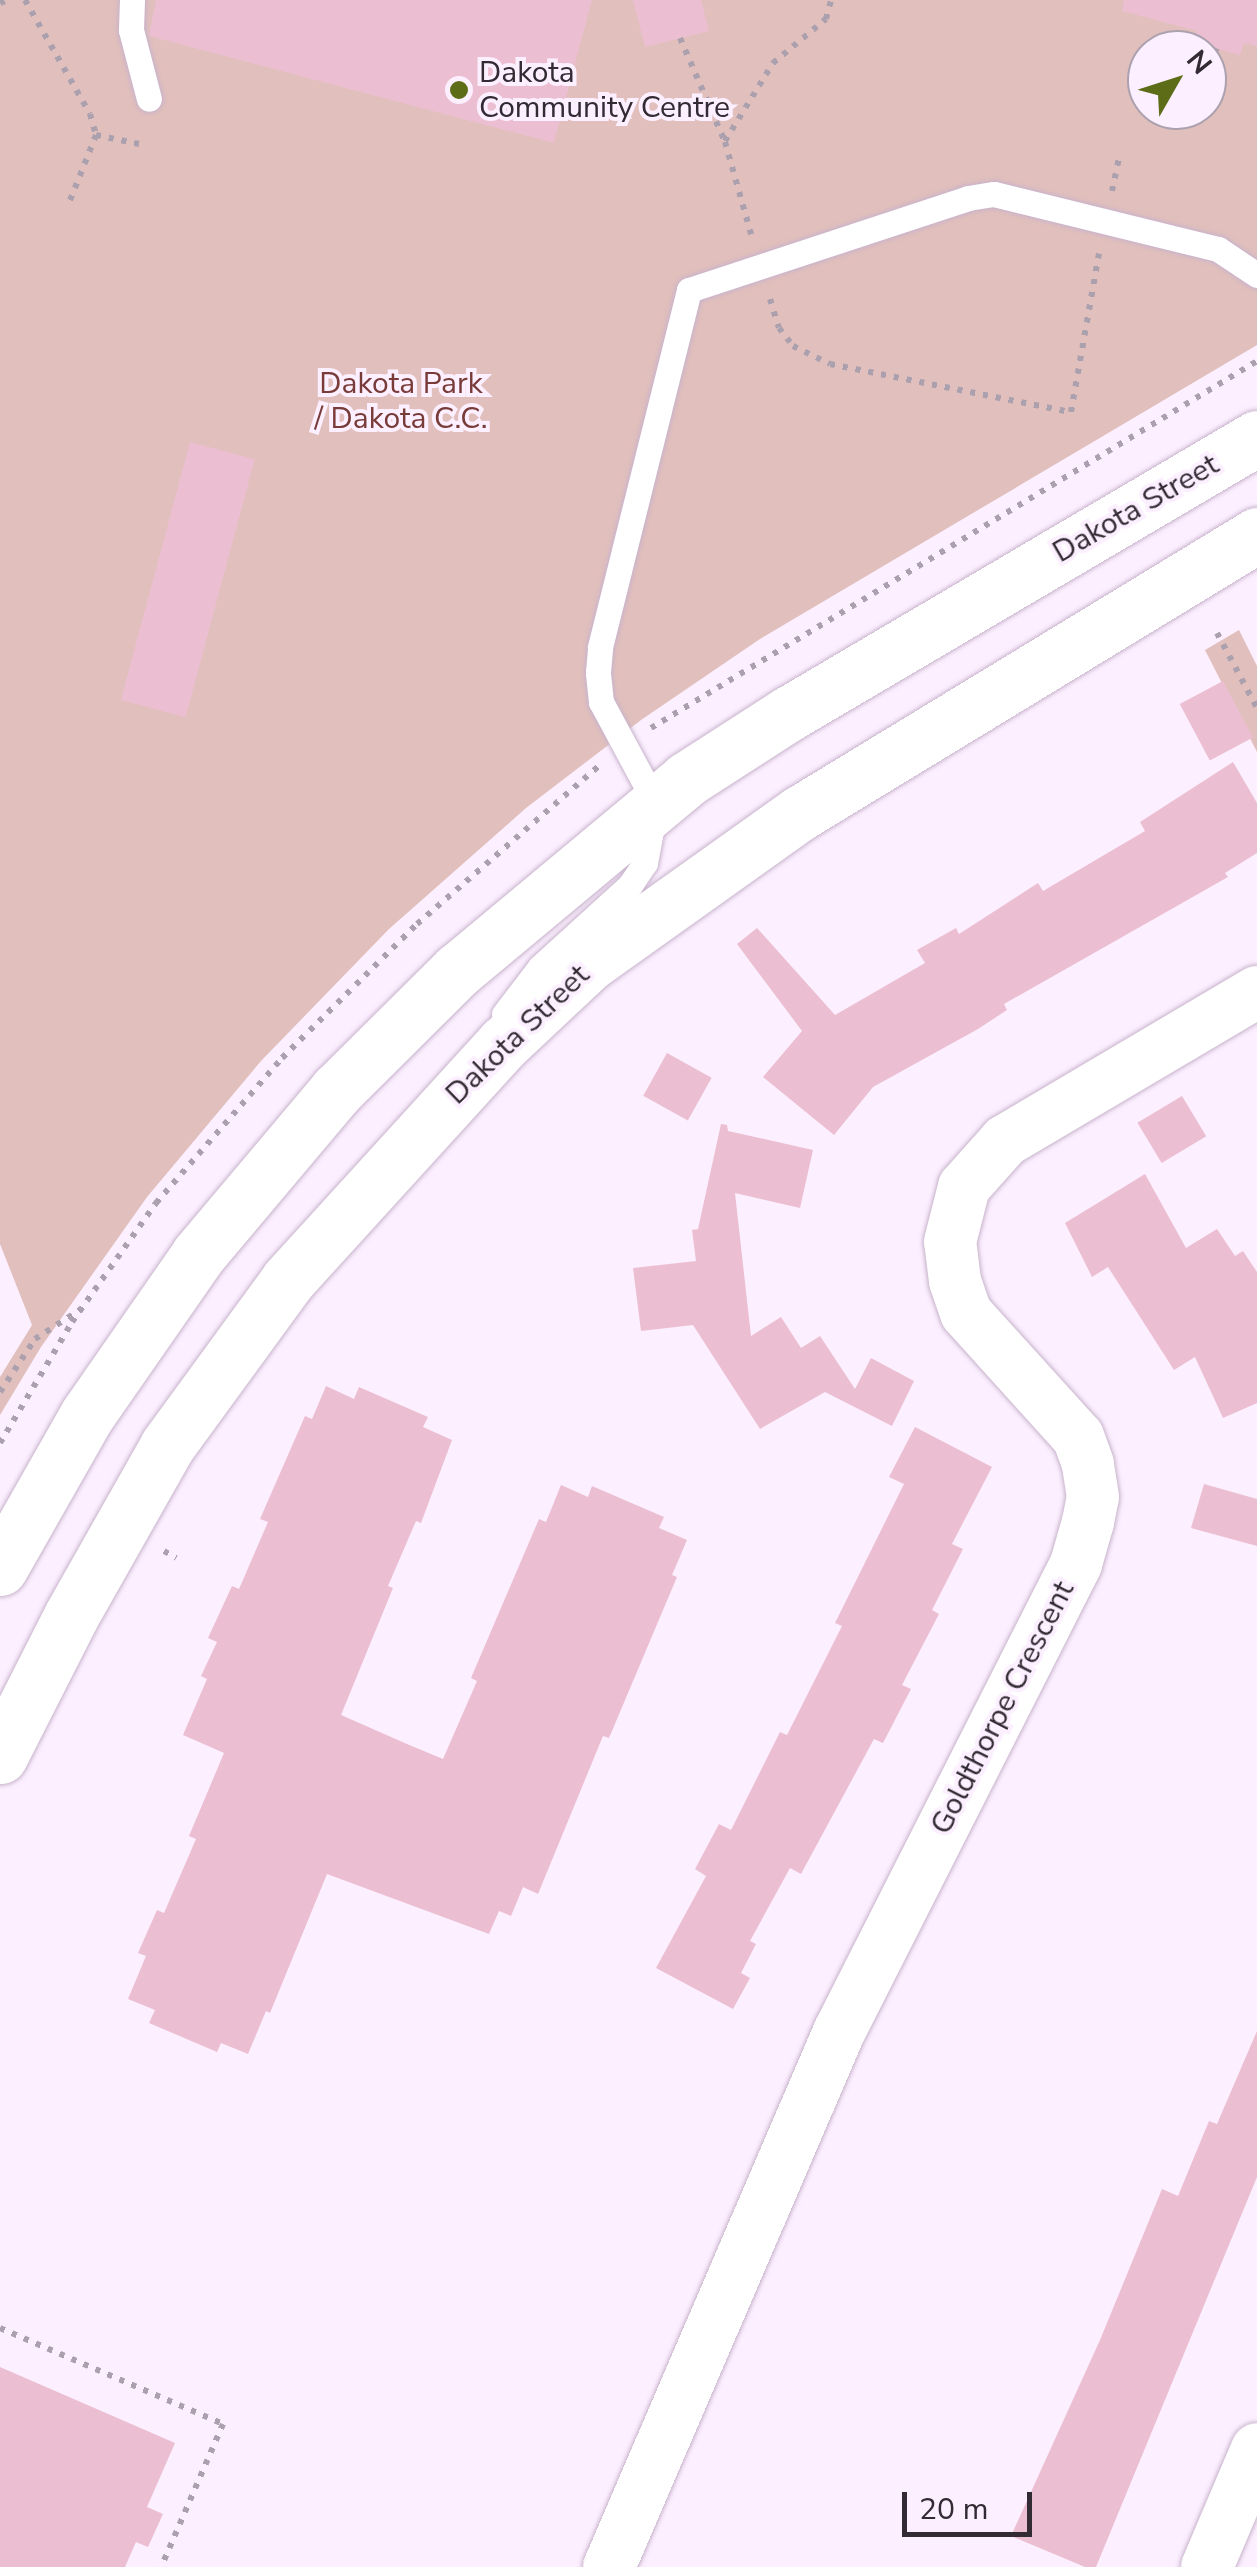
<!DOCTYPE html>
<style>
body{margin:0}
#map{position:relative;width:1257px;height:2567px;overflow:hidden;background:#fcefff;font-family:"Nunito Sans",sans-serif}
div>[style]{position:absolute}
.green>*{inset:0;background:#e1bfbc}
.building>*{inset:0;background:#ebbfd1;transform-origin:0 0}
.path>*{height:6px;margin-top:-3px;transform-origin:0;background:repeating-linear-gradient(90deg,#aba0ad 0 5px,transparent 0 13px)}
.roads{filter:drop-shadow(0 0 2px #c8b3cc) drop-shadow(0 0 2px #c8b3cc)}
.service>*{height:25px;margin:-12.5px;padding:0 12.5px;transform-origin:12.5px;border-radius:12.5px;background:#fff}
.minor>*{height:52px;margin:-26px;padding:0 26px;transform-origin:26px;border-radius:26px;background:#fff}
.secondary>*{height:55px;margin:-27.5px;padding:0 27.5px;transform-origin:27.5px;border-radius:27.5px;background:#fff}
.dots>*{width:28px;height:28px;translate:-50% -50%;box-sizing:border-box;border:5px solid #fcefff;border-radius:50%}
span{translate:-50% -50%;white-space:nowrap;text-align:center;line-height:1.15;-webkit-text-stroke:8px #fcefff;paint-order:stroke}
.poi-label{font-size:30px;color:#332b34}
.left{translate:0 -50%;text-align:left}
.park-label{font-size:30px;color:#783b38}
.street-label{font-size:30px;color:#332b34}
.north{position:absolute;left:1127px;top:30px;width:100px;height:100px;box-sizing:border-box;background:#fcefff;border:2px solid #aca1ae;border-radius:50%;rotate:51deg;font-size:28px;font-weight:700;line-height:40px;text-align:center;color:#332b34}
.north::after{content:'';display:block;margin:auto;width:35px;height:45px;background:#5d6c16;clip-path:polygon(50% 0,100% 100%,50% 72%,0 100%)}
.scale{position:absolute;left:902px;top:2492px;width:130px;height:45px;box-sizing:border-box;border:5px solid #332b34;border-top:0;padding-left:12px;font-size:30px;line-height:35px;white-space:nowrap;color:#332b34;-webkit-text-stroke:8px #fcefff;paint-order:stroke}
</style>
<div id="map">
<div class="green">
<div style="clip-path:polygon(evenodd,0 0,1257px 0,1257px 345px,760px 639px,641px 720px,526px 808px,389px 929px,261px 1061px,147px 1197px,41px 1347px,0 1415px,0 1377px,32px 1325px,0 1244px,0 0,1147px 50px,1207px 50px,1207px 110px,1147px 110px,1147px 50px)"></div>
<div style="clip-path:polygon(1239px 630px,1257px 666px,1257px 752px,1205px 650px)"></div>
</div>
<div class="building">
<div style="clip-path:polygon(156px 0,592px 0,554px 143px,149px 36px)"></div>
<div style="clip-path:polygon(633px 0,701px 0,709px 31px,645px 47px)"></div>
<div style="clip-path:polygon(1124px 0,1257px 0,1257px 46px,1244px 43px,1240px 55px,1195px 43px,1197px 31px,1122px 11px)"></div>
<div style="left:190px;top:442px;width:67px;height:267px;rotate:15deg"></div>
<div style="left:1223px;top:681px;width:64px;height:49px;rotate:62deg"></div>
<div style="clip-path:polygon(1233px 762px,1257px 803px,1257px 853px,1225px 873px,1228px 877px,1004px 1004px,1007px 1010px,978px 1029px,873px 1087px,834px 1135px,763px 1077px,802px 1031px,737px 944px,757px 928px,835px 1015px,925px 963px,917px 950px,956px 928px,959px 934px,1038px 883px,1043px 891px,1145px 831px,1140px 822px)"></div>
<div style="left:667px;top:1053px;width:51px;height:49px;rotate:29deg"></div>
<div style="left:1182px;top:1096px;width:47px;height:52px;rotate:59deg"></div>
<div style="clip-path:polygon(721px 1124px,727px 1125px,728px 1131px,813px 1150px,800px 1208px,735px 1193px,751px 1336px,781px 1317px,801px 1348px,820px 1336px,855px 1389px,871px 1358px,914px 1381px,892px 1426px,825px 1392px,760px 1429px,693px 1325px,641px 1331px,633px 1268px,696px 1261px,692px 1230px,698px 1229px)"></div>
<div style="clip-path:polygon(1145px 1174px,1186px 1248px,1217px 1229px,1235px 1256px,1243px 1251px,1257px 1272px,1257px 1403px,1223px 1418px,1195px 1357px,1174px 1370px,1108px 1267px,1092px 1277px,1065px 1223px)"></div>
<div style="clip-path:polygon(326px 1386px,354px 1399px,359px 1387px,428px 1417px,423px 1427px,452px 1440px,421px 1523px,416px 1521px,388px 1586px,393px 1588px,341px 1715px,407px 1744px,443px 1759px,477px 1681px,471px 1678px,539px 1519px,546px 1522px,561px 1485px,588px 1497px,592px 1486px,664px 1517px,659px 1528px,687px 1540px,672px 1575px,677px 1577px,609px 1738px,603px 1736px,538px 1894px,523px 1887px,511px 1916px,499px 1911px,489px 1934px,327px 1874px,270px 2013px,266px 2011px,248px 2054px,221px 2043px,217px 2052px,149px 2023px,155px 2010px,128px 1999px,146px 1956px,138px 1953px,157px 1910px,164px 1913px,196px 1839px,189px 1836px,224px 1753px,183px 1735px,207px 1679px,201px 1676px,217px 1642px,208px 1638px,232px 1586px,239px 1589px,268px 1522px,260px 1519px,305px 1416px,312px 1419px)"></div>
<div style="clip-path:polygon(915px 1427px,992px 1467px,952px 1544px,963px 1549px,932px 1610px,939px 1614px,902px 1685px,911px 1689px,883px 1743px,874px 1739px,801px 1874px,790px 1868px,750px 1941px,756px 1944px,741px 1973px,750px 1978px,733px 2009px,656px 1968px,706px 1876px,695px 1869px,719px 1824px,731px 1830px,780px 1732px,787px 1735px,842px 1626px,835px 1623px,904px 1484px,889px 1477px)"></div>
<div style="clip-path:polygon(1204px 1484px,1257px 1499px,1257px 1546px,1191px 1528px)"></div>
<div style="clip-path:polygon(1257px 2031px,1257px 2177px,1096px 2567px,1085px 2567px,1011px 2536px,1100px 2340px,1162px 2189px,1178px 2196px,1209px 2121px,1217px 2124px)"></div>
<div style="clip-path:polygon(0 2367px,175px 2443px,147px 2507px,163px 2514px,148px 2547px,136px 2542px,125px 2567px,0 2567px)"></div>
</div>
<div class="path">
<div style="left:25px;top:0;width:131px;rotate:60.3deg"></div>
<div style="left:90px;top:114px;width:22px;rotate:74deg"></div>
<div style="left:96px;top:135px;width:73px;rotate:111.7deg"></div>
<div style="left:0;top:3px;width:9px;rotate:-21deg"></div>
<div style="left:680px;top:38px;width:113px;rotate:66.6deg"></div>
<div style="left:725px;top:142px;width:96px;rotate:74.2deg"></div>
<div style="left:1215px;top:52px;width:4px;rotate:-63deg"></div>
<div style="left:96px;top:135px;width:44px;rotate:11.8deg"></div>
<div style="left:725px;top:141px;width:92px;rotate:-58.4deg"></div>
<div style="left:773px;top:63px;width:69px;rotate:-39.7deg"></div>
<div style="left:826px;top:19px;width:20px;rotate:-75deg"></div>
<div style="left:1112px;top:191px;width:34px;rotate:-78deg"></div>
<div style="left:770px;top:299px;width:30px;rotate:73deg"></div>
<div style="left:779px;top:328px;width:23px;rotate:52deg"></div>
<div style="left:793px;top:346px;width:41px;rotate:25.9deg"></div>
<div style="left:830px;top:364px;width:246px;rotate:11.3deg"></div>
<div style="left:1071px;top:412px;width:161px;rotate:-80deg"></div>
<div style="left:1217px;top:633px;width:85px;rotate:61.9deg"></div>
<div style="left:651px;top:728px;width:708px;rotate:-31.2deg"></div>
<div style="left:0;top:1392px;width:64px;rotate:-56.6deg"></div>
<div style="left:35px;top:1339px;width:55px;rotate:-33.1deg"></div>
<div style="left:0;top:1443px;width:141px;rotate:-59.2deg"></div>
<div style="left:72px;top:1322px;width:146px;rotate:-54.8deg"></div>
<div style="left:156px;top:1203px;width:192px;rotate:-49deg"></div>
<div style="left:282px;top:1058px;width:190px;rotate:-44.8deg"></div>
<div style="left:417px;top:924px;width:242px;rotate:-41deg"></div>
<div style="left:164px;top:1551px;width:14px;rotate:30deg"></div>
<div style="left:0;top:2328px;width:243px;rotate:23.3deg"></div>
<div style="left:223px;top:2424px;width:156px;rotate:113.4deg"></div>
</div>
<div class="roads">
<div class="service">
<div style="left:132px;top:0;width:30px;rotate:92deg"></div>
<div style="left:131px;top:30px;width:71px;rotate:75.4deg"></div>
<div style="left:504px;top:1014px;width:59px;rotate:-52.5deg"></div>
<div style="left:540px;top:967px;width:122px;rotate:-42.3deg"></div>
<div style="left:630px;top:885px;width:27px;rotate:-56deg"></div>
<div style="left:645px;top:863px;width:60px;rotate:-79.4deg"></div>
<div style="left:656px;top:804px;width:116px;rotate:-118.3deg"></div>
<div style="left:601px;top:702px;width:30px;rotate:-96deg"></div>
<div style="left:598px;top:672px;width:25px;rotate:-85deg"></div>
<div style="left:600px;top:647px;width:368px;rotate:-76deg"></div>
<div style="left:689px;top:290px;width:294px;rotate:-18.2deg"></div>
<div style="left:968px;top:198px;width:26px;rotate:-9deg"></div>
<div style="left:994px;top:194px;width:231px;rotate:13.8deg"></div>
<div style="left:1218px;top:249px;width:47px;rotate:33.7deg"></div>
</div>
<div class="minor">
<div style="left:609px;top:2567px;width:582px;rotate:-66.74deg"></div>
<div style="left:839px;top:2032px;width:525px;rotate:-63.14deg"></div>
<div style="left:1076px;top:1564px;width:44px;rotate:-74.1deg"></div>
<div style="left:1088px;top:1522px;width:25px;rotate:-79deg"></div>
<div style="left:1093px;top:1497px;width:33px;rotate:-99deg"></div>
<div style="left:1088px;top:1464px;width:29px;rotate:-110deg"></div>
<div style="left:1078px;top:1437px;width:167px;rotate:-132.1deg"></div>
<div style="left:966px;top:1313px;width:34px;rotate:-109deg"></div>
<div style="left:955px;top:1281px;width:39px;rotate:-97deg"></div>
<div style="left:950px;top:1242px;width:57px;rotate:-75.7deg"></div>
<div style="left:964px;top:1187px;width:62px;rotate:-48.3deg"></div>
<div style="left:1005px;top:1141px;width:293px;rotate:-30.6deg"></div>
<div style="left:1207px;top:2567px;width:128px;rotate:-67deg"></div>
</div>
<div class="secondary">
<div style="left:0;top:1568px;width:176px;rotate:-60.4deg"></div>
<div style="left:87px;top:1415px;width:195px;rotate:-55.2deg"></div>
<div style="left:198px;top:1255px;width:216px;rotate:-49.9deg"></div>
<div style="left:337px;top:1090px;width:170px;rotate:-44.8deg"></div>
<div style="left:458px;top:970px;width:298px;rotate:-39.8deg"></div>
<div style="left:687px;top:779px;width:120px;rotate:-32.8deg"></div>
<div style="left:788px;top:714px;width:544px;rotate:-30.48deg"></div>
<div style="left:0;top:1756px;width:157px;rotate:-63.1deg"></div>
<div style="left:71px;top:1616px;width:195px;rotate:-60.5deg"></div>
<div style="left:167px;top:1446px;width:205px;rotate:-53.9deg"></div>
<div style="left:288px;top:1280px;width:321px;rotate:-47.7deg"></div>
<div style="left:504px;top:1043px;width:115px;rotate:-43.2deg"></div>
<div style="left:588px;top:964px;width:260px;rotate:-35.5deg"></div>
<div style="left:800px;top:813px;width:535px;rotate:-31.31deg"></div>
</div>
</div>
<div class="dots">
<div style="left:459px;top:90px;background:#5d6c16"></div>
</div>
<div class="poi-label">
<span class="left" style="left:479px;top:90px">Dakota<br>Community Centre</span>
</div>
<div class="park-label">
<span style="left:401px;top:401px">Dakota Park<br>/ Dakota C.C.</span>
</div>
<div class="street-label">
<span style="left:1136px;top:509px;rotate:-30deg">Dakota Street</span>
<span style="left:518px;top:1035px;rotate:-44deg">Dakota Street</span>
<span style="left:1003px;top:1708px;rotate:-63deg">Goldthorpe Crescent</span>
</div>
<div class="north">N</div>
<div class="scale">20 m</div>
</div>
